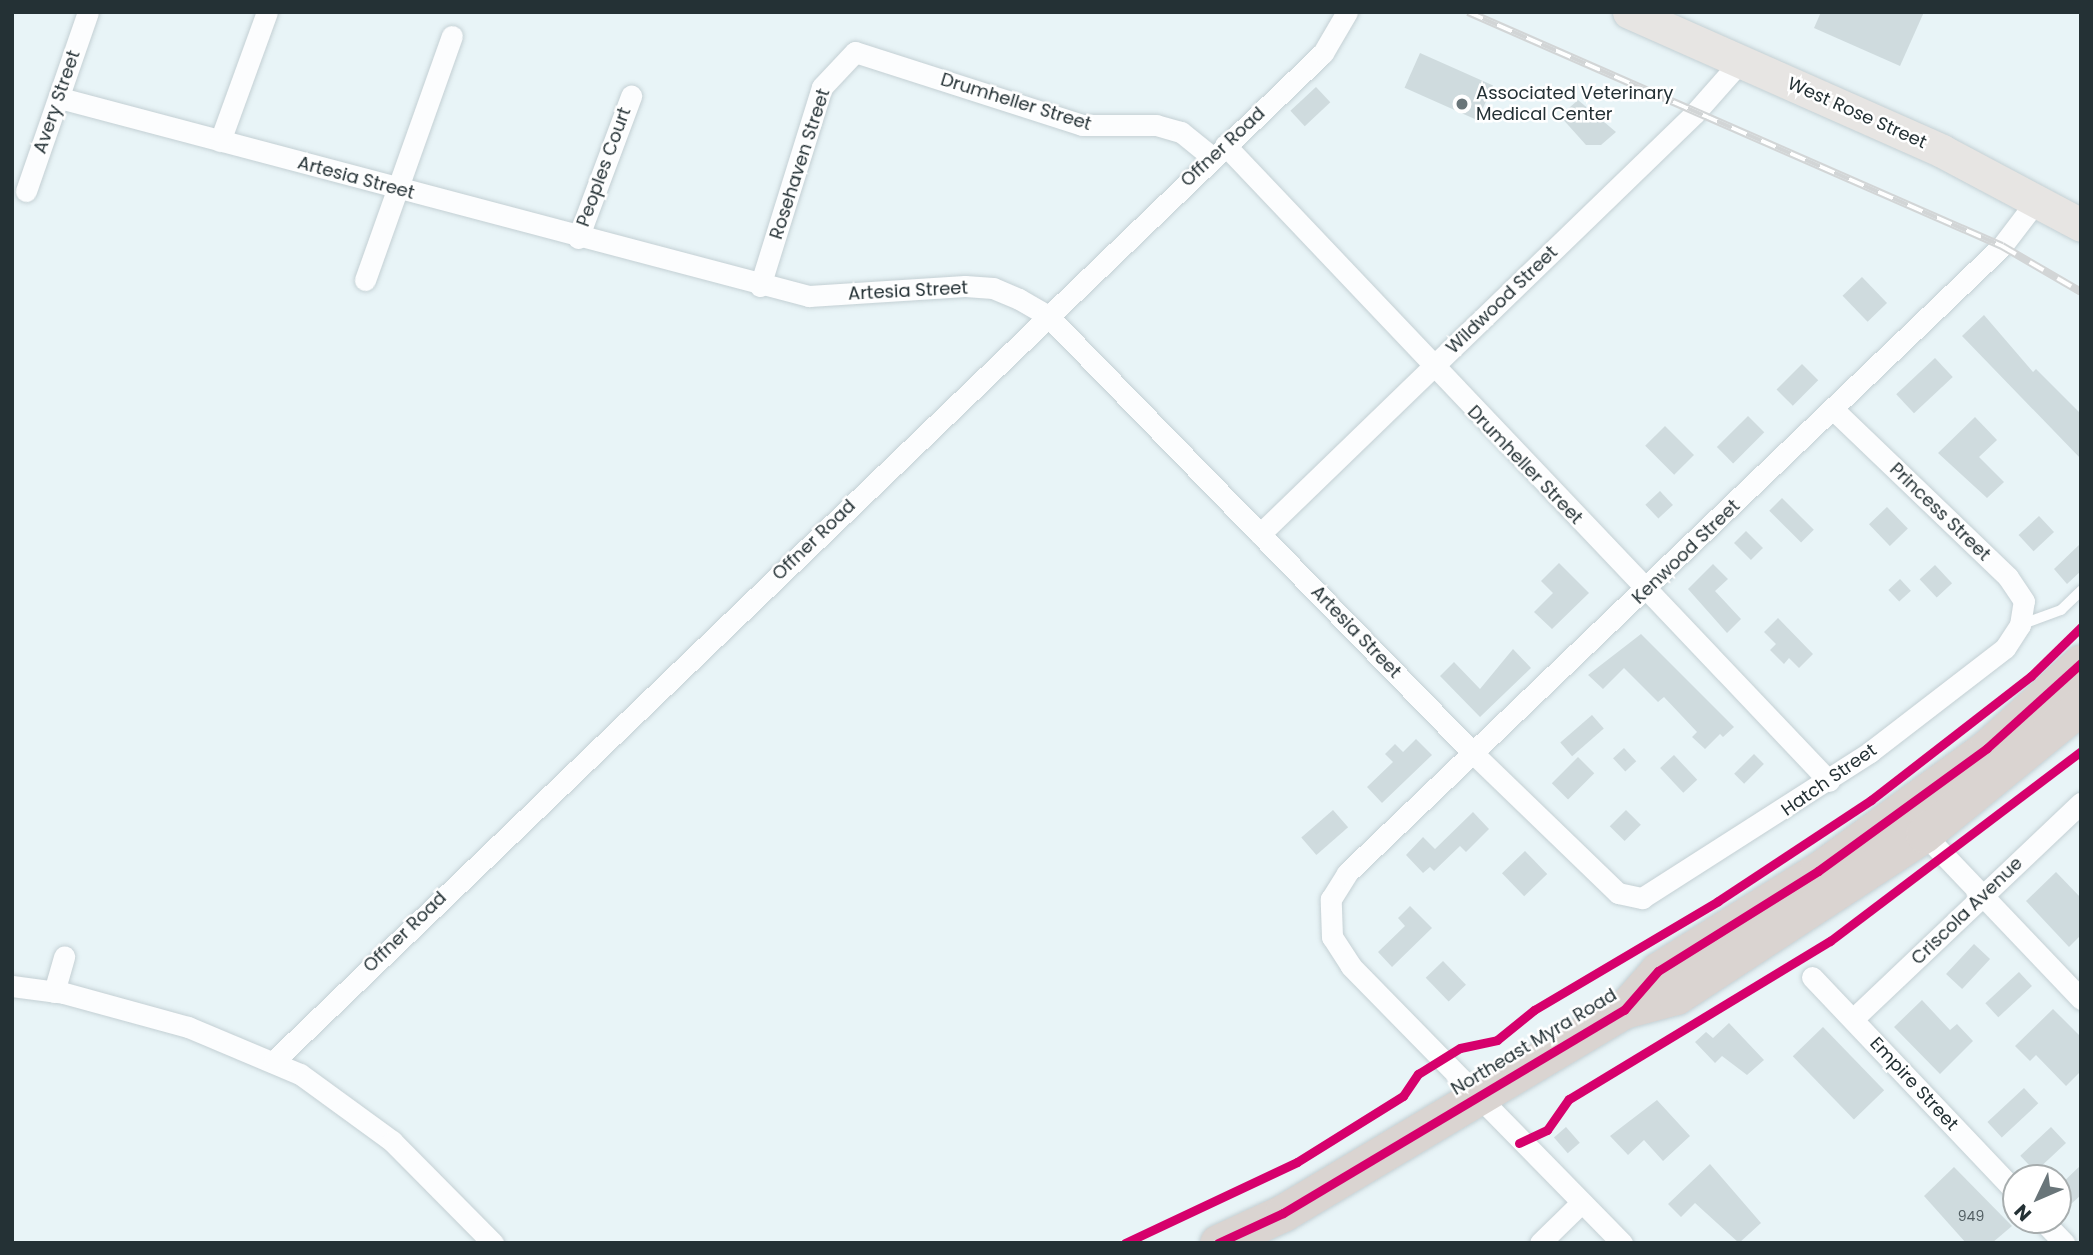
<!DOCTYPE html>
<style>
body{margin:0}
#map{position:relative;width:2093px;height:1255px;overflow:hidden;background:#e8f4f7;font-family:Poppins,sans-serif}
div>[style]{position:absolute}
.building>*{inset:0;background:#cfdbde;transform-origin:0 0}
.roads{filter:drop-shadow(0 0 2px #c4d0d4) drop-shadow(0 0 2px #c4d0d4)}
.lane>*{height:10px;margin:-5px;padding:0 5px;transform-origin:5px;border-radius:5px;background:#fcfdfe}
.street>*{height:21px;margin:-10.5px;padding:0 10.5px;transform-origin:10.5px;border-radius:10.5px;background:#fcfdfe}
.primary>*{height:33px;margin:-16.5px;padding:0 16.5px;transform-origin:16.5px;border-radius:16.5px;background:#e7e5e3}
.highway>*{height:37px;margin:-18.5px;padding:0 18.5px;transform-origin:18.5px;border-radius:18.5px;background:#dad4d1}
.rail>*{height:8px;margin-top:-4px;transform-origin:0;background:repeating-linear-gradient(90deg,#fff 0 16px,#d2d5d6 0 32px);box-sizing:border-box;border-block:2px solid #d2d5d6}
.cycleway>*{height:9px;margin:-4.5px;padding:0 4.5px;transform-origin:4.5px;border-radius:4.5px;background:#d6006c}
.dots>*{width:19px;height:19px;translate:-50% -50%;box-sizing:border-box;border:4px solid #fff;border-radius:50%}
span{translate:-50% -50%;white-space:nowrap;text-align:center;line-height:1.15;-webkit-text-stroke:5px #fff;paint-order:stroke}
.number-label{font-size:14px;color:#525e62}
.number-label span{-webkit-text-stroke-width:0}
.poi-label{font-size:18px;color:#243135}
.left{translate:0 -50%;text-align:left}
.street-label{font-size:18px;color:#243135}
.frame{position:absolute;inset:0;border:14px solid #243135;pointer-events:none}
.north{position:absolute;left:2002px;top:1164px;width:70px;height:70px;box-sizing:border-box;background:#fff;border:2px solid #a7adae;border-radius:50%;rotate:226deg;font-size:19px;font-weight:700;line-height:28px;text-align:center;color:#243135}
.north::after{content:'';display:block;margin:auto;width:24px;height:32px;background:#697579;clip-path:polygon(50% 0,100% 100%,50% 72%,0 100%)}
</style>
<div id="map">
<div class="building">
<div style="clip-path:polygon(1821px 12px,1924px 12px,1900px 66px,1814px 28px)"></div>
<div style="left:1420px;top:53px;width:80px;height:38px;rotate:24deg"></div>
<div style="left:1316px;top:87px;width:21px;height:35px;rotate:47deg"></div>
<div style="clip-path:polygon(1578px 100px,1616px 132px,1601px 145px,1586px 145px,1560px 116px)"></div>
<div style="left:1862px;top:277px;width:36px;height:27px;rotate:46deg"></div>
<div style="clip-path:polygon(1984px 315px,2033px 372px,2036px 369px,2081px 414px,2081px 459px,1962px 336px)"></div>
<div style="left:1935px;top:358px;width:26px;height:53px;rotate:47deg"></div>
<div style="left:1802px;top:364px;width:23px;height:36px;rotate:45deg"></div>
<div style="left:1748px;top:416px;width:23px;height:44px;rotate:45deg"></div>
<div style="clip-path:polygon(1975px 417px,1997px 440px,1979px 457px,2004px 482px,1987px 498px,1938px 453px)"></div>
<div style="left:1665px;top:426px;width:41px;height:28px;rotate:45deg"></div>
<div style="left:1660px;top:491px;width:19px;height:20px;rotate:47deg"></div>
<div style="left:1782px;top:498px;width:45px;height:18px;rotate:45deg"></div>
<div style="left:1887px;top:507px;width:30px;height:25px;rotate:46deg"></div>
<div style="left:2039px;top:516px;width:22px;height:28px;rotate:47deg"></div>
<div style="left:1746px;top:531px;width:24px;height:17px;rotate:45deg"></div>
<div style="clip-path:polygon(2081px 543px,2081px 571px,2067px 584px,2054px 569px)"></div>
<div style="clip-path:polygon(1559px 563px,1589px 593px,1552px 629px,1534px 612px,1553px 593px,1541px 581px)"></div>
<div style="clip-path:polygon(1713px 564px,1728px 579px,1715px 591px,1741px 619px,1727px 633px,1688px 589px)"></div>
<div style="left:1935px;top:565px;width:25px;height:21px;rotate:47deg"></div>
<div style="left:1900px;top:579px;width:16px;height:16px;rotate:47deg"></div>
<div style="clip-path:polygon(1778px 618px,1813px 654px,1799px 668px,1789px 658px,1784px 664px,1770px 650px,1776px 644px,1764px 632px)"></div>
<div style="clip-path:polygon(1641px 634px,1734px 727px,1723px 737px,1720px 734px,1705px 749px,1692px 737px,1697px 732px,1664px 697px,1658px 702px,1624px 668px,1603px 689px,1588px 675px)"></div>
<div style="clip-path:polygon(1513px 649px,1531px 668px,1480px 717px,1440px 676px,1454px 662px,1480px 689px)"></div>
<div style="left:1592px;top:715px;width:18px;height:42px;rotate:49deg"></div>
<div style="clip-path:polygon(1416px 739px,1432px 755px,1382px 803px,1367px 787px,1393px 762px,1385px 754px,1395px 744px,1403px 752px)"></div>
<div style="left:1624px;top:748px;width:18px;height:15px;rotate:47deg"></div>
<div style="left:1754px;top:754px;width:14px;height:28px;rotate:45deg"></div>
<div style="left:1674px;top:755px;width:34px;height:19px;rotate:47deg"></div>
<div style="left:1578px;top:757px;width:23px;height:37px;rotate:45deg"></div>
<div style="left:1333px;top:810px;width:23px;height:42px;rotate:49deg"></div>
<div style="left:1626px;top:810px;width:21px;height:23px;rotate:45deg"></div>
<div style="clip-path:polygon(1473px 812px,1489px 829px,1466px 852px,1460px 846px,1434px 871px,1430px 867px,1423px 873px,1406px 855px,1423px 837px,1435px 849px)"></div>
<div style="left:1525px;top:851px;width:32px;height:32px;rotate:46deg"></div>
<div style="clip-path:polygon(2056px 872px,2081px 898px,2081px 935px,2069px 947px,2026px 901px)"></div>
<div style="clip-path:polygon(1410px 906px,1432px 928px,1392px 967px,1378px 952px,1405px 926px,1398px 918px)"></div>
<div style="left:1974px;top:944px;width:22px;height:41px;rotate:43deg"></div>
<div style="left:1443px;top:961px;width:33px;height:24px;rotate:46deg"></div>
<div style="left:2019px;top:972px;width:19px;height:46px;rotate:47deg"></div>
<div style="clip-path:polygon(1922px 1000px,1950px 1030px,1957px 1024px,1973px 1041px,1940px 1074px,1894px 1027px)"></div>
<div style="clip-path:polygon(2053px 1009px,2081px 1037px,2081px 1071px,2066px 1086px,2036px 1055px,2030px 1061px,2015px 1046px)"></div>
<div style="clip-path:polygon(1729px 1023px,1764px 1060px,1747px 1075px,1722px 1056px,1715px 1063px,1695px 1042px,1706px 1032px,1713px 1038px)"></div>
<div style="left:1823px;top:1027px;width:88px;height:42px;rotate:46deg"></div>
<div style="left:2024px;top:1088px;width:21px;height:50px;rotate:47deg"></div>
<div style="clip-path:polygon(1657px 1100px,1690px 1136px,1663px 1161px,1644px 1140px,1628px 1155px,1610px 1136px)"></div>
<div style="left:1566px;top:1127px;width:21px;height:16px;rotate:49deg"></div>
<div style="left:2051px;top:1127px;width:22px;height:42px;rotate:47deg"></div>
<div style="clip-path:polygon(1710px 1164px,1761px 1223px,1739px 1243px,1695px 1203px,1681px 1217px,1668px 1204px)"></div>
<div style="clip-path:polygon(2081px 1165px,2081px 1195px,2071px 1204px,2058px 1187px)"></div>
<div style="clip-path:polygon(1954px 1167px,2012px 1226px,1992px 1243px,1966px 1243px,1924px 1196px)"></div>
</div>
<div class="roads">
<div class="lane">
<div style="left:2020px;top:625px;width:44px;rotate:-20.1deg"></div>
<div style="left:2061px;top:610px;width:28px;rotate:-44deg"></div>
</div>
<div class="street">
<div style="left:60px;top:98px;width:775px;rotate:14.81deg"></div>
<div style="left:809px;top:296px;width:156px;rotate:-3.7deg"></div>
<div style="left:965px;top:286px;width:28px;rotate:4deg"></div>
<div style="left:993px;top:288px;width:28px;rotate:23deg"></div>
<div style="left:1019px;top:299px;width:32px;rotate:30deg"></div>
<div style="left:1047px;top:315px;width:614px;rotate:45.79deg"></div>
<div style="left:1475px;top:755px;width:199px;rotate:44deg"></div>
<div style="left:1618px;top:893px;width:25px;rotate:12deg"></div>
<div style="left:1642px;top:898px;width:271px;rotate:-32.6deg"></div>
<div style="left:1870px;top:752px;width:170px;rotate:-37.6deg"></div>
<div style="left:2005px;top:648px;width:27px;rotate:-57deg"></div>
<div style="left:2020px;top:625px;width:24px;rotate:-81deg"></div>
<div style="left:2024px;top:601px;width:29px;rotate:-124deg"></div>
<div style="left:2008px;top:577px;width:241px;rotate:-136.2deg"></div>
<div style="left:220px;top:141px;width:137px;rotate:-70deg"></div>
<div style="left:1225px;top:145px;width:877px;rotate:46.48deg"></div>
<div style="left:26px;top:191px;width:189px;rotate:-70.9deg"></div>
<div style="left:578px;top:238px;width:152px;rotate:-69.5deg"></div>
<div style="left:365px;top:280px;width:259px;rotate:-70.4deg"></div>
<div style="left:760px;top:286px;width:208px;rotate:-72.7deg"></div>
<div style="left:822px;top:87px;width:48px;rotate:-46.7deg"></div>
<div style="left:855px;top:52px;width:238px;rotate:17.8deg"></div>
<div style="left:1082px;top:125px;width:74px"></div>
<div style="left:1156px;top:125px;width:26px;rotate:16deg"></div>
<div style="left:1181px;top:132px;width:40px;rotate:39deg"></div>
<div style="left:1260px;top:534px;width:604px;rotate:-44.06deg"></div>
<div style="left:1694px;top:114px;width:69px;rotate:-48.5deg"></div>
<div style="left:1924px;top:834px;width:228px;rotate:46.4deg"></div>
<div style="left:1812px;top:977px;width:296px;rotate:46.5deg"></div>
<div style="left:12px;top:986px;width:52px;rotate:7.7deg"></div>
<div style="left:64px;top:993px;width:129px;rotate:15.3deg"></div>
<div style="left:188px;top:1027px;width:121px;rotate:22.8deg"></div>
<div style="left:300px;top:1074px;width:114px;rotate:36.1deg"></div>
<div style="left:392px;top:1141px;width:144px;rotate:45.3deg"></div>
<div style="left:54px;top:992px;width:37px;rotate:-74deg"></div>
<div style="left:1853px;top:1019px;width:314px;rotate:-43.5deg"></div>
<div style="left:274px;top:1061px;width:1455px;rotate:-43.86deg"></div>
<div style="left:1323px;top:53px;width:48px;rotate:-59.7deg"></div>
<div style="left:2042px;top:1220px;width:32px;rotate:46deg"></div>
<div style="left:1540px;top:1243px;width:54px;rotate:-44.3deg"></div>
<div style="left:1622px;top:1243px;width:388px;rotate:-134.4deg"></div>
<div style="left:1351px;top:966px;width:35px;rotate:-123deg"></div>
<div style="left:1332px;top:937px;width:38px;rotate:-92deg"></div>
<div style="left:1331px;top:899px;width:31px;rotate:-58deg"></div>
<div style="left:1347px;top:873px;width:907px;rotate:-43.75deg"></div>
<div style="left:2002px;top:246px;width:58px;rotate:-52.7deg"></div>
</div>
<div class="primary">
<div style="left:1629px;top:12px;width:342px;rotate:23.9deg"></div>
<div style="left:1942px;top:151px;width:157px;rotate:28deg"></div>
</div>
<div class="highway">
<div style="left:1624px;top:1010px;width:52px;rotate:-48.9deg"></div>
<div style="left:1658px;top:971px;width:189px;rotate:-32deg"></div>
<div style="left:1818px;top:871px;width:209px;rotate:-36deg"></div>
<div style="left:1987px;top:748px;width:127px;rotate:-42.1deg"></div>
<div style="left:1218px;top:1243px;width:72px;rotate:-24.8deg"></div>
<div style="left:1283px;top:1213px;width:397px;rotate:-30.8deg"></div>
<div style="left:1624px;top:1010px;width:54px;rotate:-15.1deg"></div>
<div style="left:1676px;top:996px;width:296px;rotate:-33.2deg"></div>
<div style="left:1924px;top:834px;width:203px;rotate:-39.2deg"></div>
</div>
</div>
<div class="rail">
<div style="left:1468px;top:12px;width:583px;rotate:23.66deg"></div>
<div style="left:2002px;top:246px;width:91px;rotate:30.2deg"></div>
</div>
<div class="cycleway">
<div style="left:1519px;top:1143px;width:31px;rotate:-25deg"></div>
<div style="left:1547px;top:1130px;width:38px;rotate:-55deg"></div>
<div style="left:1569px;top:1099px;width:305px;rotate:-31.2deg"></div>
<div style="left:1830px;top:941px;width:315px;rotate:-37.1deg"></div>
<div style="left:1125px;top:1243px;width:190px;rotate:-25.2deg"></div>
<div style="left:1297px;top:1162px;width:125px;rotate:-31.9deg"></div>
<div style="left:1403px;top:1096px;width:27px;rotate:-56deg"></div>
<div style="left:1418px;top:1074px;width:49px;rotate:-31.8deg"></div>
<div style="left:1460px;top:1048px;width:38px;rotate:-12deg"></div>
<div style="left:1497px;top:1040px;width:48px;rotate:-39deg"></div>
<div style="left:1534px;top:1010px;width:214px;rotate:-30.6deg"></div>
<div style="left:1718px;top:901px;width:183px;rotate:-33.4deg"></div>
<div style="left:1871px;top:800px;width:202px;rotate:-37.8deg"></div>
<div style="left:2031px;top:676px;width:70px;rotate:-44.4deg"></div>
<div style="left:1218px;top:1243px;width:72px;rotate:-24.8deg"></div>
<div style="left:1283px;top:1213px;width:397px;rotate:-30.8deg"></div>
<div style="left:1624px;top:1010px;width:52px;rotate:-48.9deg"></div>
<div style="left:1658px;top:971px;width:189px;rotate:-32deg"></div>
<div style="left:1818px;top:871px;width:209px;rotate:-36deg"></div>
<div style="left:1987px;top:748px;width:127px;rotate:-42.1deg"></div>
</div>
<div class="dots">
<div style="left:1462px;top:104px;background:#697579"></div>
</div>
<div class="number-label">
<span style="left:1971px;top:1216px">949</span>
</div>
<div class="poi-label">
<span class="left" style="left:1476px;top:104px">Associated Veterinary<br>Medical Center</span>
</div>
<div class="street-label">
<span style="left:57px;top:102px;rotate:-71deg">Avery Street</span>
<span style="left:1016px;top:102px;rotate:17deg">Drumheller Street</span>
<span style="left:1857px;top:113px;rotate:24deg">West Rose Street</span>
<span style="left:1223px;top:147px;rotate:-43deg">Offner Road</span>
<span style="left:800px;top:164px;rotate:-72deg">Rosehaven Street</span>
<span style="left:604px;top:167px;rotate:-70deg">Peoples Court</span>
<span style="left:356px;top:178px;rotate:15deg">Artesia Street</span>
<span style="left:908px;top:291px;rotate:-3deg">Artesia Street</span>
<span style="left:1502px;top:300px;rotate:-44deg">Wildwood Street</span>
<span style="left:1525px;top:465px;rotate:46deg">Drumheller Street</span>
<span style="left:1940px;top:512px;rotate:44deg">Princess Street</span>
<span style="left:814px;top:540px;rotate:-44deg">Offner Road</span>
<span style="left:1686px;top:552px;rotate:-44deg">Kenwood Street</span>
<span style="left:1356px;top:632px;rotate:46deg">Artesia Street</span>
<span style="left:1829px;top:780px;rotate:-35deg">Hatch Street</span>
<span style="left:1967px;top:911px;rotate:-44deg">Criscola Avenue</span>
<span style="left:405px;top:932px;rotate:-44deg">Offner Road</span>
<span style="left:1534px;top:1042px;rotate:-31deg">Northeast Myra Road</span>
<span style="left:1914px;top:1084px;rotate:47deg">Empire Street</span>
</div>
<div class="frame"></div>
<div class="north">N</div>
</div>
